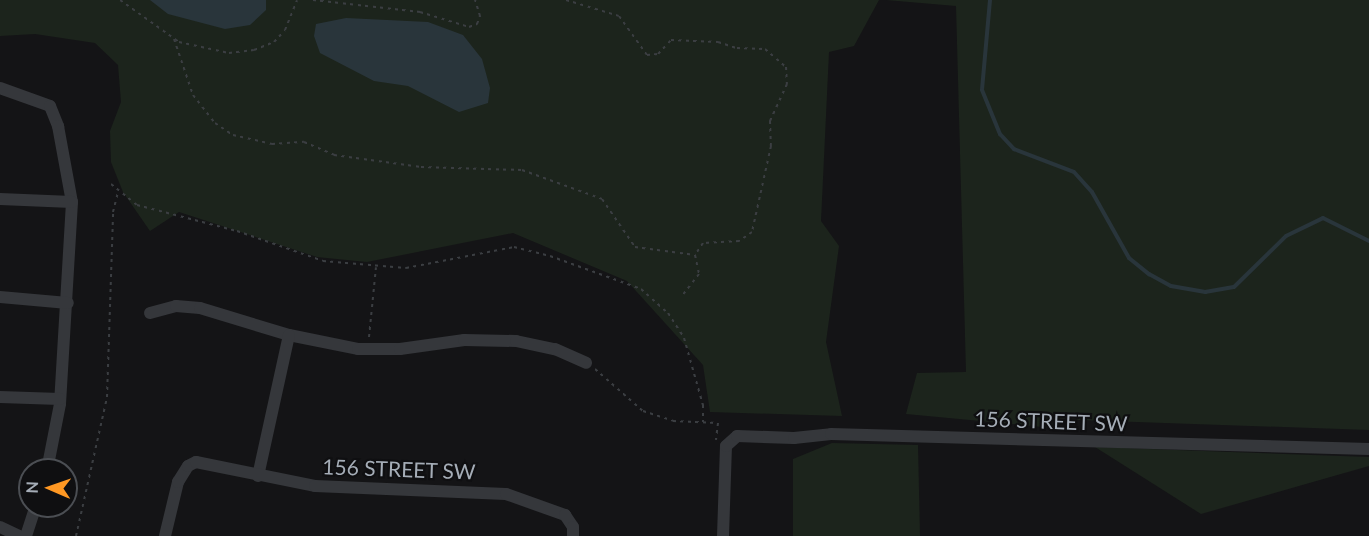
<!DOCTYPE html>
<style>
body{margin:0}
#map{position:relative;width:1369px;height:536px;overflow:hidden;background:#141416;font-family:Lato,sans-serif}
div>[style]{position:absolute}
.green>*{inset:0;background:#1c241c}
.water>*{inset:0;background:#29353b}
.stream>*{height:4px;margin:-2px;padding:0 2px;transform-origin:2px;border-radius:2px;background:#29353b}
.path>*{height:2px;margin-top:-1px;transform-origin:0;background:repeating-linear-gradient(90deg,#3b3e42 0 3px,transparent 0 7.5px)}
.minor>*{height:12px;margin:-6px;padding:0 6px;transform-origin:6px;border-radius:6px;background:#35373b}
span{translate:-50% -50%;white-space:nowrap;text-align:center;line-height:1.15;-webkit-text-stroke:4.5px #0f0f11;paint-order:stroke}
.street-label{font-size:21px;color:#a5adb7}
.north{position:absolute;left:18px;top:458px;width:60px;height:60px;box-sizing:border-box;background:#0f0f11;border:2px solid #4b4e53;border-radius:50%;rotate:272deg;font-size:16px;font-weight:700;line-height:24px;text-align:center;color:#a5adb7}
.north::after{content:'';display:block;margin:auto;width:21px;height:27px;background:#ff9823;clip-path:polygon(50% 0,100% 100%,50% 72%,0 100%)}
</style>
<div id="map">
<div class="green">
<div style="clip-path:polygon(0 0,879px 0,854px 46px,829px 52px,821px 221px,839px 246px,826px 342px,842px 416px,710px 412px,703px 365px,627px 281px,513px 233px,367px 262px,317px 257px,179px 212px,150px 231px,123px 192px,111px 162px,110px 131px,121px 102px,118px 65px,95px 43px,35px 34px,0 36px)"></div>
<div style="clip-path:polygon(886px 0,1369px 0,1369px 430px,1051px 419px,1054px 428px,906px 414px,917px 373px,966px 372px,956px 6px)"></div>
<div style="clip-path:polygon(832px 443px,918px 445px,920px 536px,793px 536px,793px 459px)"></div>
<div style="clip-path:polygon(1095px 447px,1369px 457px,1369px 466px,1201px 514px)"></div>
</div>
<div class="water">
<div style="clip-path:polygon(150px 0,266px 0,266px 10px,250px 25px,225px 29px,168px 14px)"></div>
<div style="clip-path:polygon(346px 18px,428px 22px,463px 35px,482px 59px,490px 88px,488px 103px,459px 112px,408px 86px,374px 81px,320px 53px,314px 36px,316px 24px)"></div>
</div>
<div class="stream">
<div style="left:990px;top:0;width:90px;rotate:95.1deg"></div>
<div style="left:982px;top:90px;width:48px;rotate:67.8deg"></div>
<div style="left:1000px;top:134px;width:21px;rotate:47deg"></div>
<div style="left:1014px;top:149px;width:64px;rotate:21deg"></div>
<div style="left:1074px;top:172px;width:27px;rotate:48deg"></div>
<div style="left:1092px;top:192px;width:76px;rotate:60.7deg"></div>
<div style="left:1129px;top:258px;width:26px;rotate:39deg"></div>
<div style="left:1149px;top:274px;width:25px;rotate:29deg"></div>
<div style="left:1171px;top:286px;width:35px;rotate:10deg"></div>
<div style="left:1205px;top:292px;width:29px;rotate:-10deg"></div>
<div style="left:1234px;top:287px;width:73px;rotate:-44.4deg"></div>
<div style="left:1286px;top:236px;width:41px;rotate:-25.9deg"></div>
<div style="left:1323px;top:218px;width:51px;rotate:26.6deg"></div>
</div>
<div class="path">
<div style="left:120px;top:0;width:72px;rotate:35.4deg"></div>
<div style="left:179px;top:42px;width:51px;rotate:12.4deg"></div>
<div style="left:229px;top:53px;width:25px;rotate:-7deg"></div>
<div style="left:254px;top:50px;width:22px;rotate:-22deg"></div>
<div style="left:274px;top:42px;width:16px;rotate:-47deg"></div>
<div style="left:285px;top:30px;width:32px;rotate:-68deg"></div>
<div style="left:313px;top:0;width:108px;rotate:6.4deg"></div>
<div style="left:420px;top:12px;width:51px;rotate:17deg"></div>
<div style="left:469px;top:27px;width:9px;rotate:-21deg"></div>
<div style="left:477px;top:24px;width:9px;rotate:-69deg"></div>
<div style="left:480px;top:16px;width:17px;rotate:-107deg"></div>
<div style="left:566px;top:0;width:55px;rotate:16.8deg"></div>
<div style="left:619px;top:16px;width:48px;rotate:54.3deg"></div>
<div style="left:647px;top:55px;width:11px;rotate:-5deg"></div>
<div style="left:658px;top:54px;width:19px;rotate:-47deg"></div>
<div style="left:671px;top:40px;width:47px;rotate:2.4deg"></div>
<div style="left:718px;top:42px;width:20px;rotate:18deg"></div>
<div style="left:737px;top:48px;width:28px;rotate:2deg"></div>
<div style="left:765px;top:49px;width:28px;rotate:41deg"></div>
<div style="left:786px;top:67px;width:17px;rotate:87deg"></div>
<div style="left:787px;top:84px;width:41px;rotate:114.7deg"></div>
<div style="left:770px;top:121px;width:25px;rotate:88deg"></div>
<div style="left:771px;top:146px;width:88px;rotate:102.5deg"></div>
<div style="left:752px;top:232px;width:16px;rotate:145deg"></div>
<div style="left:739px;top:241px;width:36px;rotate:177deg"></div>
<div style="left:703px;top:243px;width:14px;rotate:124deg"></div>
<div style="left:695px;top:255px;width:19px;rotate:78deg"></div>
<div style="left:699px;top:274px;width:29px;rotate:128deg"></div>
<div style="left:174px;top:39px;width:59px;rotate:71.3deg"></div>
<div style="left:193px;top:95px;width:36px;rotate:52deg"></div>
<div style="left:215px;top:123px;width:22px;rotate:34deg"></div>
<div style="left:233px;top:135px;width:40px;rotate:13deg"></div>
<div style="left:272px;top:144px;width:32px;rotate:-4deg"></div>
<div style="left:304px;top:142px;width:33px;rotate:23deg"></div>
<div style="left:334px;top:155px;width:88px;rotate:7.9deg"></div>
<div style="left:421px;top:167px;width:101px;rotate:1.7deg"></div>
<div style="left:522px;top:170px;width:85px;rotate:19.9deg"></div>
<div style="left:602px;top:199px;width:58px;rotate:55.5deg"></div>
<div style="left:635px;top:247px;width:61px;rotate:7.6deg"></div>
<div style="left:111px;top:184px;width:33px;rotate:39deg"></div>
<div style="left:137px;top:205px;width:103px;rotate:14.6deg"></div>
<div style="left:237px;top:231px;width:91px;rotate:19.2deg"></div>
<div style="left:323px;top:261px;width:83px;rotate:4.8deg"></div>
<div style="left:406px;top:268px;width:110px;rotate:-11deg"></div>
<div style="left:514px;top:247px;width:37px;rotate:14deg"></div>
<div style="left:550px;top:256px;width:97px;rotate:19.9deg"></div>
<div style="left:641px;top:289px;width:36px;rotate:42deg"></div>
<div style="left:668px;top:313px;width:30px;rotate:57deg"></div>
<div style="left:684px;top:338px;width:70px;rotate:74.2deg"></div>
<div style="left:703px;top:405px;width:17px;rotate:90deg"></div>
<div style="left:369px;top:337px;width:70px;rotate:-84.3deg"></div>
<div style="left:595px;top:369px;width:64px;rotate:41.2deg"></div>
<div style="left:643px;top:411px;width:32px;rotate:18deg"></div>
<div style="left:673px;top:421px;width:45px;rotate:2.5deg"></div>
<div style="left:718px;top:423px;width:17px;rotate:97deg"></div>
<div style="left:76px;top:536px;width:142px;rotate:-77.4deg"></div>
<div style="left:107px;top:397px;width:185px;rotate:-88.1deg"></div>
<div style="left:113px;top:212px;width:21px;rotate:-76deg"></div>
</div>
<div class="minor">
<div style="left:0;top:88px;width:53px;rotate:19.8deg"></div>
<div style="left:50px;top:106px;width:22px;rotate:68deg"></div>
<div style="left:58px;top:126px;width:77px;rotate:79.6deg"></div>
<div style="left:72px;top:202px;width:202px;rotate:93.4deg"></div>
<div style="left:60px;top:404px;width:67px;rotate:101.1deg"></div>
<div style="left:0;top:199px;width:72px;rotate:2.4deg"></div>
<div style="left:0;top:297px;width:68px;rotate:5deg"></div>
<div style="left:150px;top:313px;width:27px;rotate:-15deg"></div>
<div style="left:176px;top:306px;width:24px;rotate:5deg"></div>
<div style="left:200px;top:308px;width:93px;rotate:16.9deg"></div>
<div style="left:289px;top:335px;width:70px;rotate:11.5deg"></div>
<div style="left:358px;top:349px;width:42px"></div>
<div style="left:400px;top:349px;width:65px;rotate:-8deg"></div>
<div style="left:464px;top:340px;width:52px;rotate:1.1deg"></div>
<div style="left:516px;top:341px;width:40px;rotate:12deg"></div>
<div style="left:555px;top:349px;width:34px;rotate:24deg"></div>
<div style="left:0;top:397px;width:60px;rotate:1.9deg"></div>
<div style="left:258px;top:476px;width:144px;rotate:-77.6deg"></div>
<div style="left:0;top:527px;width:21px;rotate:25deg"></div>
<div style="left:26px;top:536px;width:32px;rotate:-72deg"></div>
<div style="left:165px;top:536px;width:56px;rotate:-76.5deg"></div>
<div style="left:178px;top:482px;width:19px;rotate:-58deg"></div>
<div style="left:188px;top:466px;width:9px;rotate:-27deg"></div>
<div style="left:196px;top:462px;width:121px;rotate:11.4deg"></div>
<div style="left:315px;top:486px;width:191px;rotate:2.4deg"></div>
<div style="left:506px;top:494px;width:63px;rotate:19.6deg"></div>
<div style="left:565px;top:515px;width:14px;rotate:56deg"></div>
<div style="left:573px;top:527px;width:9px;rotate:90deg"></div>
<div style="left:723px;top:536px;width:90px;rotate:-88.1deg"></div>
<div style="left:726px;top:446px;width:15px;rotate:-42deg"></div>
<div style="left:737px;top:436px;width:57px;rotate:2deg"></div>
<div style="left:794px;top:438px;width:37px;rotate:-6deg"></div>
<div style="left:831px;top:434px;width:538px;rotate:1.6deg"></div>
</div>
<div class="street-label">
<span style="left:1051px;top:421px;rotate:2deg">156 STREET SW</span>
<span style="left:399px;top:469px;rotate:2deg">156 STREET SW</span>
</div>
<div class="north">N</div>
</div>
